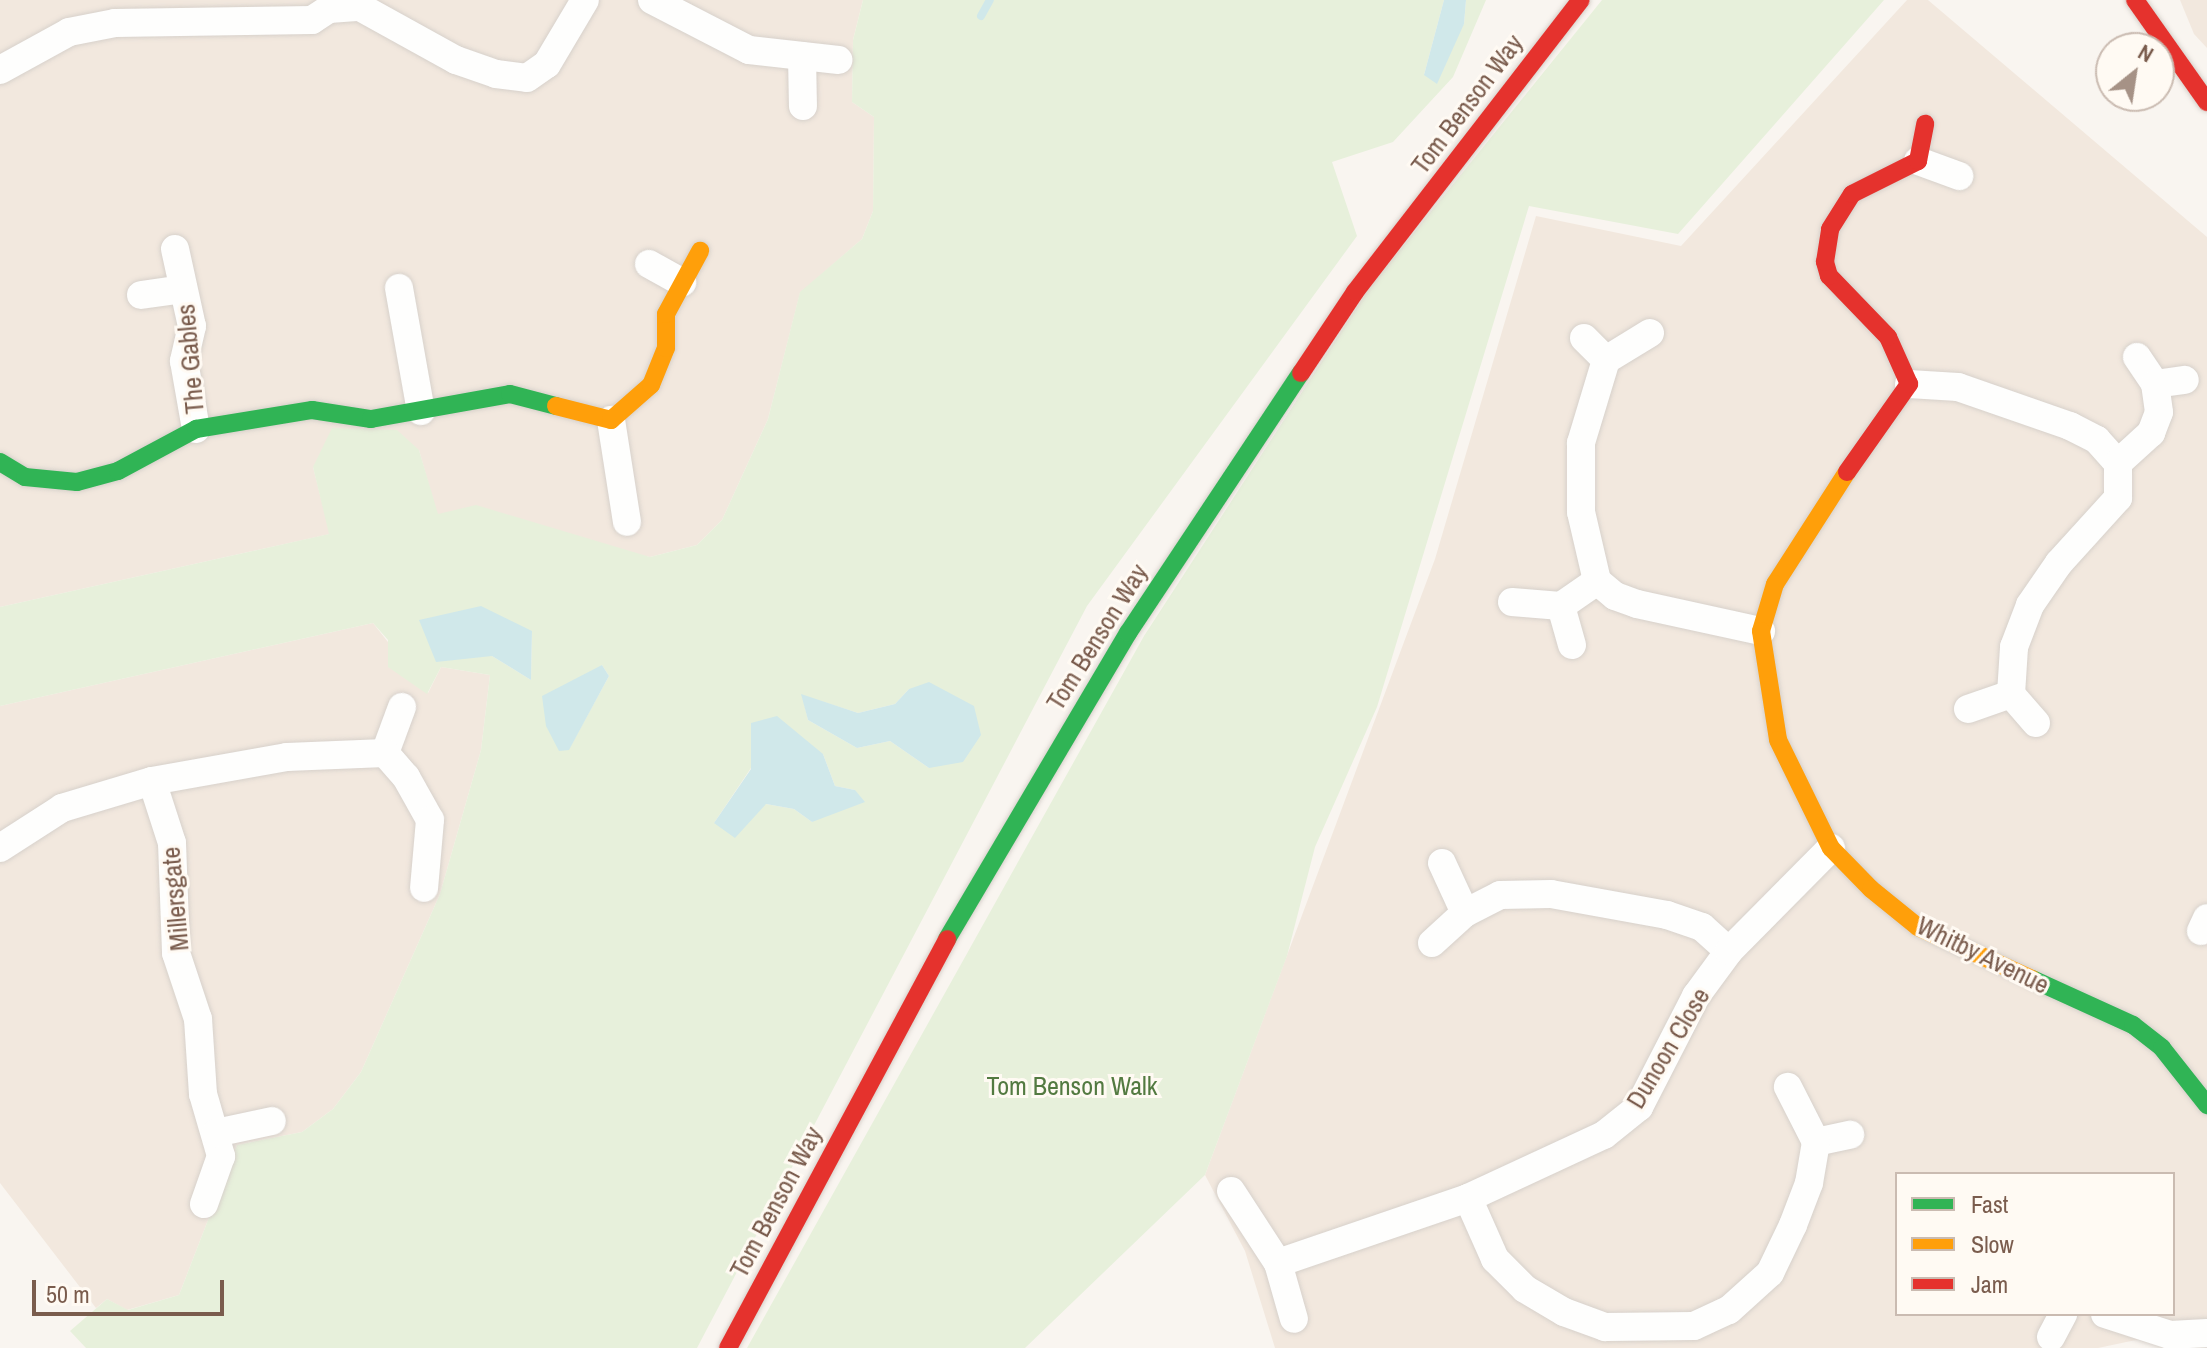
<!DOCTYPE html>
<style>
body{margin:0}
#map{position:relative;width:2207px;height:1348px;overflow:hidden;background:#f9f5f0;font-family:"Archivo Narrow",sans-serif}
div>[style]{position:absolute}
.residential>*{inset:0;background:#f2e8de}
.green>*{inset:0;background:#e7f0db}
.water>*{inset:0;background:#d0e8ea}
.stream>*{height:8px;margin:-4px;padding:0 4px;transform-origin:4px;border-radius:4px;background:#d0e8ea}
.roads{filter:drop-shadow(0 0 2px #d7d1cb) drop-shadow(0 0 2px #d7d1cb)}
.street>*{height:28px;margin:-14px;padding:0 14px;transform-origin:14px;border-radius:14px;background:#fefefd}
.fast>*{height:18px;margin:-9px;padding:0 9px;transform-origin:9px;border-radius:9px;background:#30b455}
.slow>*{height:18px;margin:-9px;padding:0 9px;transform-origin:9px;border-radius:9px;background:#ff9f0a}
.jam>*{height:18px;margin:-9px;padding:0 9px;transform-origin:9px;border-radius:9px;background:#e5322d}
span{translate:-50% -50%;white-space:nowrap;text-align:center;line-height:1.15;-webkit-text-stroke:6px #fffaf3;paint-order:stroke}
.street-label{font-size:26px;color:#7a5c4d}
.park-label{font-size:26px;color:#537a41}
.legend{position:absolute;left:1895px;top:1172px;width:280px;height:144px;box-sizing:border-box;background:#fffaf3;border:2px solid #cabbb1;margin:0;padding:10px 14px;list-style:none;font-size:24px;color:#7a5c4d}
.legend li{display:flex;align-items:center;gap:16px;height:40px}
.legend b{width:40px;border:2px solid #cabbb1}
.north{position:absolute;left:2095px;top:32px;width:80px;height:80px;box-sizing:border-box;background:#fffaf3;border:2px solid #cabbb1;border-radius:50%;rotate:30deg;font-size:22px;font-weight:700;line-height:32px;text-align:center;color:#7a5c4d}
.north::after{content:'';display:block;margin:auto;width:28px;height:36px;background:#a69286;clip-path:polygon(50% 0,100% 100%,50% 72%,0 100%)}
.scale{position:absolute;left:32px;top:1280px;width:192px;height:36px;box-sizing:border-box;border:4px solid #7a5c4d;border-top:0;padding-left:10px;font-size:24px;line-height:28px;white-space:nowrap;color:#7a5c4d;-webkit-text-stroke:6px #fffaf3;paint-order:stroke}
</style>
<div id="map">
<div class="residential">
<div style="clip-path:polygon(0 0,863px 0,853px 40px,852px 102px,874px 117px,873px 211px,862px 239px,800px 293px,768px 419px,722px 520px,697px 545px,650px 557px,437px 514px,419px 450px,313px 467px,330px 534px,0 607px)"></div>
<div style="clip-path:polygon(evenodd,1907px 0,1928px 0,2207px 237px,2207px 1325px,2098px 1348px,1275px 1348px,1245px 1251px,1205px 1175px,1435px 559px,1536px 216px,1681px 246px,1907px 0,1897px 1174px,2173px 1174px,2173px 1314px,1897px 1314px,1897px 1174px)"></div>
<div style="clip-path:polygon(2180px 0,2207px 0,2207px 48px,2194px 34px)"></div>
<div style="clip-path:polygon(373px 623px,428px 693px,441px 667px,490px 675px,481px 750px,440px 894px,361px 1072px,333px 1109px,302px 1132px,237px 1145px,179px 1295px,127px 1310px,107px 1299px,96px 1308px,0 1183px,0 706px)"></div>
</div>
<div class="green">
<div style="clip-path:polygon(evenodd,863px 0,1444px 0,1424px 75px,1464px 24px,1466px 0,1486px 0,1453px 77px,1393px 142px,1332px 162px,1357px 236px,1087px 606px,697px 1348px,86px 1348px,70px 1331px,107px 1299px,128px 1310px,179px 1295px,237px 1145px,302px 1132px,333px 1109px,361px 1072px,440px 894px,481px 750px,490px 675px,441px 667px,427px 694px,388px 667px,388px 640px,373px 623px,0 706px,0 607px,329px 534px,313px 467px,332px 428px,397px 430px,419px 450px,438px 514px,476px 505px,650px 557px,697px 545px,722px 520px,768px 419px,800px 292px,862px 239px,873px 211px,874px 117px,852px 102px,853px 40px,863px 0,532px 631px,531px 680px,492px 656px,532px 631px,863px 0,602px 665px,609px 676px,569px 749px,602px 665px,863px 0,909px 689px,929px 768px,890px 741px,857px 748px,808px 720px,802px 695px,858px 713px,895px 704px,909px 689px,863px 0,823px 754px,835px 786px,855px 790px,812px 822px,794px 809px,766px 804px,714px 823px,751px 768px,823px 754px)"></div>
<div style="clip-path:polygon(1602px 0,1884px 0,1678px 234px,1529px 206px,1377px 707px,1315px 847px,1287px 956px,1205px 1175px,1025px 1348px,747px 1348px,1144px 636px,1370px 287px)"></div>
</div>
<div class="water">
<div style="clip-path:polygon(1444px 0,1466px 0,1464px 24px,1437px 84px,1424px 75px)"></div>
<div style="clip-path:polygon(481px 606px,532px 631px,531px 680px,492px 656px,436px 662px,419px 620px)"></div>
<div style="clip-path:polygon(602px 665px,609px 676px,569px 750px,559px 751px,546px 726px,542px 696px)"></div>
<div style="clip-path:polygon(929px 682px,974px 706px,981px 735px,963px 762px,929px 768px,890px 741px,857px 748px,808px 720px,801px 694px,858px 713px,895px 704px,909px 689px)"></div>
<div style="clip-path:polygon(777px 716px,823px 754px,835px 786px,855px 790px,865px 802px,812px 822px,794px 809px,766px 804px,735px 838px,714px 823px,751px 769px,751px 723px)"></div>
</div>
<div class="stream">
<div style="left:981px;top:16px;width:18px;rotate:-61deg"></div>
</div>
<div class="roads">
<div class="street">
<div style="left:652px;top:0;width:109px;rotate:27.3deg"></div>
<div style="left:749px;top:50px;width:90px;rotate:6.4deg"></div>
<div style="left:802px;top:56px;width:50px;rotate:88.9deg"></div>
<div style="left:0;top:70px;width:79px;rotate:-28.8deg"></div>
<div style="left:69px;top:32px;width:47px;rotate:-11.1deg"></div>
<div style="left:115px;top:23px;width:197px;rotate:-0.9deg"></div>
<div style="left:312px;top:20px;width:20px;rotate:-33deg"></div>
<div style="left:329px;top:9px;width:31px;rotate:-4deg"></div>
<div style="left:360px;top:7px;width:110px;rotate:28.9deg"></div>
<div style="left:456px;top:60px;width:42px;rotate:19.3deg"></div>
<div style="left:496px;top:74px;width:31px;rotate:7deg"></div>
<div style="left:527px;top:78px;width:24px;rotate:-35deg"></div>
<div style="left:547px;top:64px;width:74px;rotate:-59.3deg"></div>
<div style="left:1918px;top:161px;width:44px;rotate:20.1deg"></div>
<div style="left:175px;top:249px;width:79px;rotate:77.6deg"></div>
<div style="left:192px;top:326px;width:36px;rotate:103deg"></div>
<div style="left:184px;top:361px;width:69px;rotate:80deg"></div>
<div style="left:649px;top:264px;width:38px;rotate:29deg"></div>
<div style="left:399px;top:288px;width:125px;rotate:79.9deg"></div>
<div style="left:141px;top:295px;width:42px;rotate:-8.1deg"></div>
<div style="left:1650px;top:333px;width:52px;rotate:148.5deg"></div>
<div style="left:1606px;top:360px;width:87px;rotate:106.8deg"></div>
<div style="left:1581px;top:443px;width:69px;rotate:90deg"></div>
<div style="left:1581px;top:512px;width:71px;rotate:76.9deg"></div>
<div style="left:1597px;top:581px;width:23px;rotate:40deg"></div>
<div style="left:1615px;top:596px;width:23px;rotate:20deg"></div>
<div style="left:1637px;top:604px;width:127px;rotate:12.3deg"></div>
<div style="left:1584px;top:338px;width:31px;rotate:45deg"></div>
<div style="left:2137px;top:357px;width:32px;rotate:56deg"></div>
<div style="left:1909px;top:384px;width:49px;rotate:3.5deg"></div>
<div style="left:1958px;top:387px;width:119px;rotate:19.2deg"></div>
<div style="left:2070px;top:426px;width:30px;rotate:27deg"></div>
<div style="left:2097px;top:440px;width:31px;rotate:48deg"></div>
<div style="left:611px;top:420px;width:103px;rotate:81.1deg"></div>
<div style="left:1512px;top:602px;width:49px;rotate:4.7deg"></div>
<div style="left:1572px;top:645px;width:41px;rotate:-105.8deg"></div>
<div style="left:1561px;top:606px;width:44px;rotate:-34.8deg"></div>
<div style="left:1968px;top:709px;width:46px;rotate:-19.2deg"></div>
<div style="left:2036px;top:723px;width:38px;rotate:-131deg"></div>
<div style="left:2011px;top:694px;width:47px;rotate:-86.3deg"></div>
<div style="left:2014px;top:647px;width:45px;rotate:-69.1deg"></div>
<div style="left:2030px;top:605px;width:51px;rotate:-55.4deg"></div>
<div style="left:2059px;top:563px;width:88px;rotate:-47.8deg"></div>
<div style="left:2118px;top:498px;width:35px;rotate:-90deg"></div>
<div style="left:2118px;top:463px;width:45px;rotate:-42.3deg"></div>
<div style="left:2151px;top:433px;width:22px;rotate:-69deg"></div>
<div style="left:2159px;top:412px;width:28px;rotate:-98deg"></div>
<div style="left:2155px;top:384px;width:30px;rotate:-8deg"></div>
<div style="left:385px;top:753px;width:49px;rotate:-69.7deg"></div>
<div style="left:152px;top:781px;width:65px;rotate:72.1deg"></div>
<div style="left:172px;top:843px;width:110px;rotate:87.9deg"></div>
<div style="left:176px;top:953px;width:70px;rotate:71.6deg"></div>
<div style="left:198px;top:1019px;width:75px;rotate:86.2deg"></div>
<div style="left:203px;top:1094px;width:65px;rotate:73.8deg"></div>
<div style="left:221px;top:1156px;width:51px;rotate:109.5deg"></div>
<div style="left:0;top:848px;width:74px;rotate:-32.8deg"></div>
<div style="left:62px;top:808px;width:94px;rotate:-16.7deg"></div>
<div style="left:152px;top:781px;width:137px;rotate:-10.1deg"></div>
<div style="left:287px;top:757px;width:98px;rotate:-2.3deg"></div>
<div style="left:385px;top:753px;width:32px;rotate:49deg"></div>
<div style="left:406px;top:777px;width:49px;rotate:60.8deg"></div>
<div style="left:430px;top:820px;width:68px;rotate:95deg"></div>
<div style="left:1442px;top:863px;width:55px;rotate:65.3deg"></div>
<div style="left:2201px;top:931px;width:14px;rotate:-65deg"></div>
<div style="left:1432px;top:943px;width:45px;rotate:-42.3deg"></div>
<div style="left:1465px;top:913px;width:39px;rotate:-27deg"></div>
<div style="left:1500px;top:895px;width:51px;rotate:-1.1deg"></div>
<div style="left:1551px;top:894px;width:118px;rotate:10.3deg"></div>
<div style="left:1667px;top:915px;width:37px;rotate:19deg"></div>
<div style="left:1702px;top:927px;width:36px;rotate:42deg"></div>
<div style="left:216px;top:1133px;width:57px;rotate:-12.1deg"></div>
<div style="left:1816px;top:1142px;width:35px;rotate:-12deg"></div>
<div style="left:1231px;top:1191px;width:86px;rotate:56.9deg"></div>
<div style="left:1278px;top:1263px;width:58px;rotate:74.1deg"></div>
<div style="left:1468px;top:1198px;width:67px;rotate:66.1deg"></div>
<div style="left:1495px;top:1259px;width:42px;rotate:45deg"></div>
<div style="left:1525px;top:1289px;width:45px;rotate:30.5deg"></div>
<div style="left:1564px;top:1312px;width:44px;rotate:20.1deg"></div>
<div style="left:1605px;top:1327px;width:89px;rotate:-0.6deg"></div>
<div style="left:1694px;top:1326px;width:38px;rotate:-25deg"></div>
<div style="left:1729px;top:1310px;width:55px;rotate:-42.1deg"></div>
<div style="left:1770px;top:1273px;width:53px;rotate:-64.4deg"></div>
<div style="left:1793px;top:1225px;width:45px;rotate:-69.1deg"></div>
<div style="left:1809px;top:1183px;width:42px;rotate:-80.3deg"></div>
<div style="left:1816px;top:1142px;width:62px;rotate:-117deg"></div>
<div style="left:1278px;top:1263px;width:201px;rotate:-18.9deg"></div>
<div style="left:1468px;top:1198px;width:150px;rotate:-24.9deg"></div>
<div style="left:1604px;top:1135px;width:45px;rotate:-38.7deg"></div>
<div style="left:1639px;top:1107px;width:125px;rotate:-62.8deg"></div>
<div style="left:1696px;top:996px;width:56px;rotate:-53.7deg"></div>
<div style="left:1729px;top:951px;width:145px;rotate:-45.3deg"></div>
<div style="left:2105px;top:1314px;width:68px;rotate:17.9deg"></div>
<div style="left:2170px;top:1335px;width:37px;rotate:-3deg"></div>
<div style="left:2051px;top:1337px;width:26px;rotate:-62deg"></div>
</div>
<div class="fast">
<div style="left:0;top:462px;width:29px;rotate:31deg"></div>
<div style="left:25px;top:477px;width:52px;rotate:5.5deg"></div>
<div style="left:77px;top:482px;width:42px;rotate:-15deg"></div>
<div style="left:118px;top:471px;width:89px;rotate:-28.3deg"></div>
<div style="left:196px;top:429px;width:118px;rotate:-9.3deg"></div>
<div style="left:312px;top:410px;width:60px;rotate:8.7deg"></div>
<div style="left:371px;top:419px;width:141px;rotate:-10.2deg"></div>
<div style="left:510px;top:394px;width:48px;rotate:14.6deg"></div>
<div style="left:947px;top:939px;width:356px;rotate:-59.4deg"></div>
<div style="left:1128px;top:633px;width:312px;rotate:-56.4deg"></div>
<div style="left:2032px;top:979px;width:111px;rotate:24.5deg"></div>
<div style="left:2133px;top:1025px;width:37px;rotate:38deg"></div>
<div style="left:2162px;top:1048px;width:73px;rotate:51.7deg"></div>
</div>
<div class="slow">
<div style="left:556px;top:406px;width:57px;rotate:14.3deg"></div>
<div style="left:611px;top:420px;width:53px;rotate:-41.2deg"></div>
<div style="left:651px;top:385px;width:40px;rotate:-68deg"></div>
<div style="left:666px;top:348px;width:34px;rotate:-90deg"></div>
<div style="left:666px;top:314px;width:72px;rotate:-61.6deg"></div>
<div style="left:1847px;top:472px;width:133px;rotate:122.7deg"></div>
<div style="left:1775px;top:584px;width:49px;rotate:106.6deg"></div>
<div style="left:1761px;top:631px;width:110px;rotate:81.1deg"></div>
<div style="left:1778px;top:740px;width:120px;rotate:63.9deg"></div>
<div style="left:1831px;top:848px;width:57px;rotate:45.7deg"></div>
<div style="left:1871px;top:889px;width:60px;rotate:39deg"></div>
<div style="left:1918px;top:927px;width:125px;rotate:24.5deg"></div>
</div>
<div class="jam">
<div style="left:2135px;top:0;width:125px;rotate:54.8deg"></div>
<div style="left:1301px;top:373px;width:97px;rotate:-56.3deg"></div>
<div style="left:1355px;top:292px;width:369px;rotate:-52.3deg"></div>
<div style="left:1847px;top:472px;width:108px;rotate:-54.8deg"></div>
<div style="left:1909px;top:384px;width:51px;rotate:-114.1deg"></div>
<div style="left:1888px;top:337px;width:85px;rotate:-134deg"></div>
<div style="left:1829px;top:276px;width:15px;rotate:-106deg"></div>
<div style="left:1825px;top:262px;width:33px;rotate:-81deg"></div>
<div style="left:1830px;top:229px;width:41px;rotate:-57.8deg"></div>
<div style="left:1852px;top:194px;width:74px;rotate:-26.6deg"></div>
<div style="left:1918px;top:161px;width:38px;rotate:-79deg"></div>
<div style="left:728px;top:1348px;width:464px;rotate:-61.8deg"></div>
</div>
</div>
<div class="street-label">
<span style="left:1467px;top:104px;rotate:-53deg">Tom Benson Way</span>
<span style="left:190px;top:359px;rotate:-95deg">The Gables</span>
<span style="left:1097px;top:637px;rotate:-58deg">Tom Benson Way</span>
<span style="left:175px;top:899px;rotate:-95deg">Millersgate</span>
<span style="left:1983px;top:955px;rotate:26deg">Whitby Avenue</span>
<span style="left:1668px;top:1048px;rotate:-59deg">Dunoon Close</span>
<span style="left:776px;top:1202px;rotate:-62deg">Tom Benson Way</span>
</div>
<div class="park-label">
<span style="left:1072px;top:1086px">Tom Benson Walk</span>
</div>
<ul class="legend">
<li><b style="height:10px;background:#30b455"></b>Fast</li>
<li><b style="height:10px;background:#ff9f0a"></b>Slow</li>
<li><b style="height:10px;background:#e5322d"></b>Jam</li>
</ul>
<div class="north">N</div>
<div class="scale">50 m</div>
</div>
